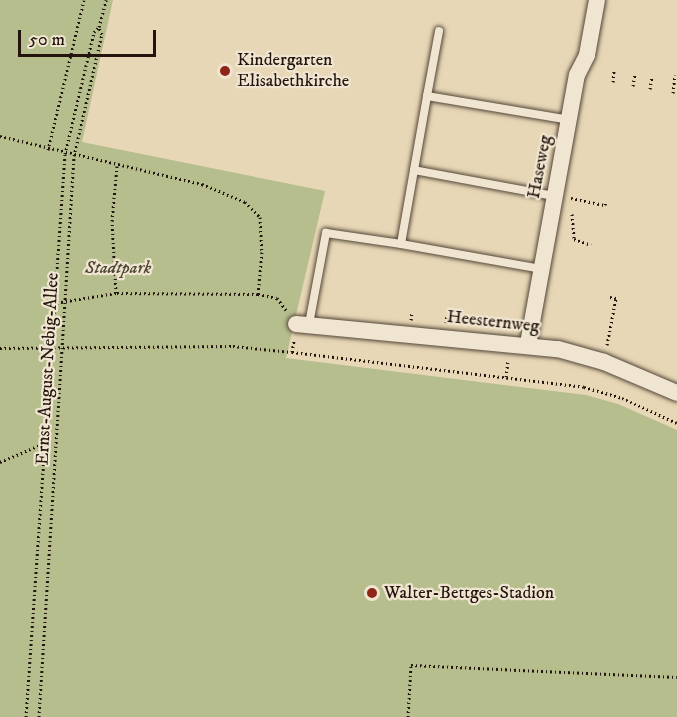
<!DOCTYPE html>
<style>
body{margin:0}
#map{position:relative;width:677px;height:717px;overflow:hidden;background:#e7d7b6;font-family:"IM FELL DW Pica",serif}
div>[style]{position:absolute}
.green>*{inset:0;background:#b6be8d}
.path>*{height:3px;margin-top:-1.5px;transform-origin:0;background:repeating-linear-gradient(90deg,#23150e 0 1.5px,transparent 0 4.5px)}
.roads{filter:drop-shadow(0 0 2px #544638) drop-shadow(0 0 2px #544638)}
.lane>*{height:8px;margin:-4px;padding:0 4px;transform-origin:4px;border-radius:4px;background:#efe5d0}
.street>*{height:16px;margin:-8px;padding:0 8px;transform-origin:8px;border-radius:8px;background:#efe5d0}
.dots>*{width:16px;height:16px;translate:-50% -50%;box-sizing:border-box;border:3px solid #efe5d0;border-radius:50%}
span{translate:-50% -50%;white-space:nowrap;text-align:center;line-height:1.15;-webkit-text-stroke:4.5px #efe5d0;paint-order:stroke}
.poi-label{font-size:18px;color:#23150e}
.left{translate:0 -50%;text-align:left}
.street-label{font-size:18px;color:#23150e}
.park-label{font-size:18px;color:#4f4834;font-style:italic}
.scale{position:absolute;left:18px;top:30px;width:138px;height:27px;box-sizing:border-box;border:3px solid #23150e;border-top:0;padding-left:8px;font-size:18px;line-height:21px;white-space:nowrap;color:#23150e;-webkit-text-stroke:4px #efe5d0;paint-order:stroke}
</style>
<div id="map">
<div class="green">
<div style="clip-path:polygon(0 0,113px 0,82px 142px,325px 191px,286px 358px,586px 395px,618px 404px,677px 430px,677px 717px,0 717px)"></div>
</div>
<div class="path">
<div style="left:613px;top:82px;width:12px;rotate:-85deg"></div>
<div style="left:633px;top:86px;width:12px;rotate:-81deg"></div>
<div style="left:650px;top:89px;width:12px;rotate:-81deg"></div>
<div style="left:673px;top:93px;width:18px;rotate:-84deg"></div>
<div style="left:0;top:136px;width:208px;rotate:13.4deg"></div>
<div style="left:202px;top:184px;width:47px;rotate:22.7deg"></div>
<div style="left:245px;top:202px;width:21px;rotate:45deg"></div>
<div style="left:260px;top:217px;width:35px;rotate:87deg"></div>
<div style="left:262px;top:252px;width:42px;rotate:95.4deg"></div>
<div style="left:258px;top:294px;width:142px;rotate:-179.6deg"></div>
<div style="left:116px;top:293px;width:62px;rotate:170.7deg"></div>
<div style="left:48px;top:150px;width:154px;rotate:-76.5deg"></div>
<div style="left:571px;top:198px;width:35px;rotate:12deg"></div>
<div style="left:605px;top:205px;width:4px;rotate:-76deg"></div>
<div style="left:572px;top:214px;width:25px;rotate:85deg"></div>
<div style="left:574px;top:239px;width:18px;rotate:19deg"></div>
<div style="left:116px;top:293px;width:72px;rotate:-93.2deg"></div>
<div style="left:112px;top:221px;width:55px;rotate:-84.8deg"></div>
<div style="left:258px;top:294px;width:19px;rotate:12deg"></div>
<div style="left:277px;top:298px;width:15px;rotate:53deg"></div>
<div style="left:411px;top:320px;width:8px;rotate:-83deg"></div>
<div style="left:446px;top:323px;width:8px;rotate:-83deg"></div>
<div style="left:485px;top:326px;width:8px;rotate:-83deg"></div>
<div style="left:607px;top:345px;width:48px;rotate:-79.2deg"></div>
<div style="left:616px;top:298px;width:7px;rotate:-172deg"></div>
<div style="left:0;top:348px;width:233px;rotate:-0.5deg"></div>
<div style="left:233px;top:346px;width:59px;rotate:5.8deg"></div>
<div style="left:292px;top:352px;width:11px;rotate:-80deg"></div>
<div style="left:292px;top:352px;width:294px;rotate:6.8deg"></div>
<div style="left:584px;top:387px;width:40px;rotate:16deg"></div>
<div style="left:622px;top:398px;width:60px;rotate:24.4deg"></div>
<div style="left:506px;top:377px;width:16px;rotate:-83deg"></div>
<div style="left:0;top:462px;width:49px;rotate:-22.9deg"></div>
<div style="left:26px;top:717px;width:564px;rotate:-86.04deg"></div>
<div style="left:65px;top:154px;width:125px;rotate:-76.6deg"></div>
<div style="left:94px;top:32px;width:7px;rotate:-45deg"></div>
<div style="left:99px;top:27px;width:28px;rotate:-75deg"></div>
<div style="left:39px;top:717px;width:562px;rotate:-86.43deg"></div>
<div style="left:74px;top:156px;width:125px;rotate:-77.1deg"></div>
<div style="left:102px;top:34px;width:7px;rotate:-117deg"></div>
<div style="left:408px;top:717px;width:52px;rotate:-86.7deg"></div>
<div style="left:411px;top:665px;width:266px;rotate:2.6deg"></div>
</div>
<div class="roads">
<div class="lane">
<div style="left:427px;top:96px;width:66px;rotate:-79.5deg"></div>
<div style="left:414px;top:170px;width:75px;rotate:100deg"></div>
<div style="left:401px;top:244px;width:142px;rotate:10.1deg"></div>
<div style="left:554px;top:196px;width:142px;rotate:-169.5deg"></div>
<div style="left:414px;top:170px;width:75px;rotate:-80deg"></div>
<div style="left:427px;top:96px;width:145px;rotate:9.5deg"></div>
<div style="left:309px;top:324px;width:93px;rotate:-79.4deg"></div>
<div style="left:326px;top:233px;width:76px;rotate:8.3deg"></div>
</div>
<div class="street">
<div style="left:296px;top:324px;width:263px;rotate:5.5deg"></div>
<div style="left:558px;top:349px;width:48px;rotate:15.8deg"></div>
<div style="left:604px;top:362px;width:79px;rotate:23deg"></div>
<div style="left:528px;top:344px;width:273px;rotate:-79.7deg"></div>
<div style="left:577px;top:75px;width:22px;rotate:-63deg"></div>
<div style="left:587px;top:55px;width:56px;rotate:-79.7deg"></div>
</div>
</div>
<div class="dots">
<div style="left:225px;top:71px;background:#8f2418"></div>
<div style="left:372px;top:593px;background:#8f2418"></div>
</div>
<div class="poi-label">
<span class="left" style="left:237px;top:71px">Kindergarten<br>Elisabethkirche</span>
<span class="left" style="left:384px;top:593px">Walter-Bettges-Stadion</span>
</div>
<div class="street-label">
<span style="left:540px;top:167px;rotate:-79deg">Haseweg</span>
<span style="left:493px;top:322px;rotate:6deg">Heesternweg</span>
<span style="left:48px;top:369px;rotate:-87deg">Ernst-August-Nebig-Allee</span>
</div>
<div class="park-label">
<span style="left:118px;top:268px">Stadtpark</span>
</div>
<div class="scale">50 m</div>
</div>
